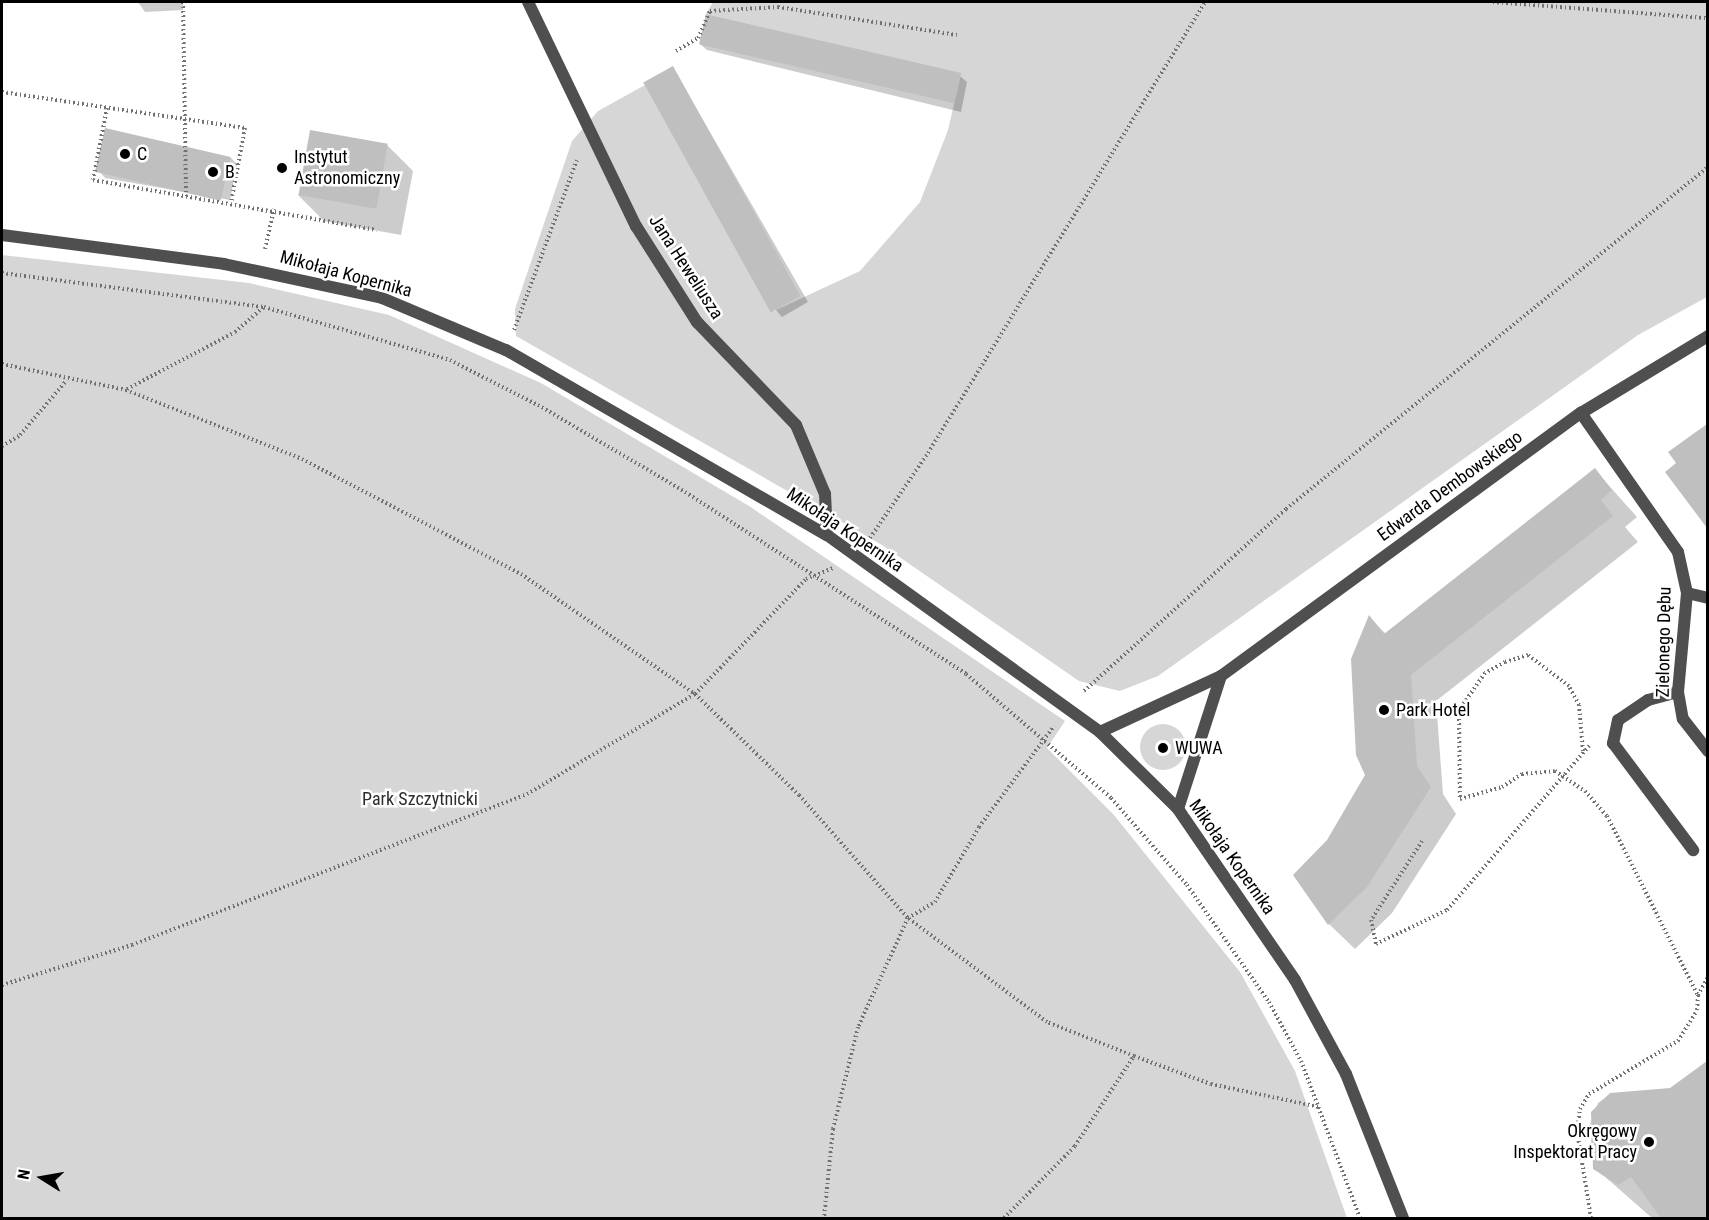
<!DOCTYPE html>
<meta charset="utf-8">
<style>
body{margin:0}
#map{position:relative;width:1709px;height:1220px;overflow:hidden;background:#fff;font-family:"Roboto Condensed",sans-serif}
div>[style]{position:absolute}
.green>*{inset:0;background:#d6d6d6}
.round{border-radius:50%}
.shadow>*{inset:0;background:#0003}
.building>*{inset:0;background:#bfbfbf;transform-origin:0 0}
.path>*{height:4px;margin-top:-2px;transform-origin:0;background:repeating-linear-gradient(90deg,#717171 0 1.5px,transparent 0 4.5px)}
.lane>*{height:12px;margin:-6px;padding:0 6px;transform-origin:6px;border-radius:6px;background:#4f4f4f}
.street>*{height:12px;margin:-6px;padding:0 6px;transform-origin:6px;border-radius:6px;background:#4f4f4f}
.dots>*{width:16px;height:16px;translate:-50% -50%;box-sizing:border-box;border:3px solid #fff;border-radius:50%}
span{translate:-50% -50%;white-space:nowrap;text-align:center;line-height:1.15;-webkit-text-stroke:5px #fff;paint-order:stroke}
.poi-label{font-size:18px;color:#000}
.left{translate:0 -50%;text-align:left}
.right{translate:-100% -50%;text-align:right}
.street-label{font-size:18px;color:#000}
.park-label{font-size:18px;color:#2d2d2d}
.frame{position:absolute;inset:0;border:3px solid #000;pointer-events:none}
.north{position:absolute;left:12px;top:1148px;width:60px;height:60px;-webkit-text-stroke:4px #fff;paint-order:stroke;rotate:281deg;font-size:16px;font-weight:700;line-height:24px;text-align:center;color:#000}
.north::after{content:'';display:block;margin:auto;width:21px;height:27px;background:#000;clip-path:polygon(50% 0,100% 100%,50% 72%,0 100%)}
</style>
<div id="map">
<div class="green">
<div style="clip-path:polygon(713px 2px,1707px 2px,1707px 297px,1638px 335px,1158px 676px,1120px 691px,1079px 681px,882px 545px,516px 336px,515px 309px,572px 141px,598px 111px,645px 85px,774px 311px,860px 271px,920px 202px,948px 130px,961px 74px,706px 14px)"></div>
<div style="clip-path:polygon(2px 255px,249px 283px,389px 315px,541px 383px,749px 506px,1065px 721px,1047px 748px,1114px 815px,1240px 972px,1295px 1071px,1347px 1218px,2px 1218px)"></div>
<div class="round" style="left:1140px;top:724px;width:46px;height:46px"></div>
</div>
<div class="shadow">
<div style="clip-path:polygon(138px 2px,183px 2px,183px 10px,145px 12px)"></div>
<div style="clip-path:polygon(700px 44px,960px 76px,967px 82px,961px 112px,707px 50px)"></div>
<div style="clip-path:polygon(673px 68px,808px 302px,782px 317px,776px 310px)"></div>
<div style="clip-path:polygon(387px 145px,413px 171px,401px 235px,324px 221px,298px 195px)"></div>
<div style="clip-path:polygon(231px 158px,237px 164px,230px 200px,105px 178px,99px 171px)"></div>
<div style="clip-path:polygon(1707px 426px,1708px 526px,1667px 472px,1678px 463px,1670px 453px)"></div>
<div style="clip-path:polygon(1595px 470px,1637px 517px,1625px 527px,1638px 542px,1436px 701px,1443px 794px,1456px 814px,1392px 913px,1355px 949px,1329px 924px,1320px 853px,1367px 775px,1369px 617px,1386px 634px)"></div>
<div style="clip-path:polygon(1708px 1063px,1708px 1218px,1652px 1218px,1595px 1168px,1589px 1127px,1598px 1103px,1610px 1094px,1670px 1090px)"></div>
</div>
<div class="building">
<div style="left:706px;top:14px;width:262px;height:31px;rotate:13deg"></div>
<div style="left:673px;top:66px;width:263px;height:34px;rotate:61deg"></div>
<div style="left:105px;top:128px;width:129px;height:45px;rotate:13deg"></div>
<div style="left:310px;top:130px;width:79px;height:66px;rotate:10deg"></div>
<div style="clip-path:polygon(1707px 424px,1707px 528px,1665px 472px,1676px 463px,1668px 452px)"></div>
<div style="clip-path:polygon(1595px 468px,1612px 490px,1601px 500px,1613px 516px,1411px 675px,1417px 766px,1431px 787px,1367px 887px,1328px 925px,1293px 875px,1327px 840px,1365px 775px,1356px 755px,1351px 659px,1369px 615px,1384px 634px)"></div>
<div style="clip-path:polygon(1707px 1061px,1707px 1218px,1661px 1218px,1631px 1177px,1618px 1185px,1593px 1169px,1591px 1112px,1610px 1093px,1670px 1088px)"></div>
</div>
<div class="path">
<div style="left:183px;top:2px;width:194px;rotate:89.1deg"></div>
<div style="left:1493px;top:2px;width:216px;rotate:4.3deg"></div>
<div style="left:676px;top:51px;width:26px;rotate:-31deg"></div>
<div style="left:698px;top:38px;width:30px;rotate:-66deg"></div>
<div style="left:710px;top:11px;width:68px;rotate:-3.4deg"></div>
<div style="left:778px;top:7px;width:181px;rotate:8.9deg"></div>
<div style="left:2px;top:92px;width:246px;rotate:8.4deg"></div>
<div style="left:245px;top:128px;width:76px;rotate:100.6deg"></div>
<div style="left:107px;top:108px;width:73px;rotate:101deg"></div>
<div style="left:93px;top:180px;width:288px;rotate:10deg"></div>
<div style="left:265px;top:249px;width:41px;rotate:-77.3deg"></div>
<div style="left:2px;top:273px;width:264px;rotate:7.4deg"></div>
<div style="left:264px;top:307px;width:193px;rotate:15.9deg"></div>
<div style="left:450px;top:360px;width:99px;rotate:27.1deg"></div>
<div style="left:538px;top:405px;width:171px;rotate:30.6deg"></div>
<div style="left:685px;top:492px;width:335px;rotate:32.9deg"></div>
<div style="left:966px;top:674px;width:191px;rotate:40.5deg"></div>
<div style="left:1111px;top:798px;width:116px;rotate:48.9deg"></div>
<div style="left:1187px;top:885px;width:143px;rotate:55deg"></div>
<div style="left:1269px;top:1002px;width:67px;rotate:61.5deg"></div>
<div style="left:1301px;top:1061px;width:168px;rotate:69.4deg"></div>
<div style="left:514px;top:330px;width:181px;rotate:-69.7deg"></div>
<div style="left:2px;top:364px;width:127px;rotate:11.8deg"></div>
<div style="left:126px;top:390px;width:189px;rotate:21.4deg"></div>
<div style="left:302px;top:459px;width:247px;rotate:27.7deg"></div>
<div style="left:521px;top:574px;width:211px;rotate:34.6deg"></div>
<div style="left:695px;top:694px;width:145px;rotate:44.2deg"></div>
<div style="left:799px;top:795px;width:164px;rotate:48.5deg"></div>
<div style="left:908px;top:918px;width:120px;rotate:114.6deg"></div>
<div style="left:858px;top:1027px;width:105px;rotate:103.8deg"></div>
<div style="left:833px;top:1129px;width:89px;rotate:95.8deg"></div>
<div style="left:127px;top:389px;width:122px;rotate:-27.8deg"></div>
<div style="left:235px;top:332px;width:38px;rotate:-41deg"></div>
<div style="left:2px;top:446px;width:21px;rotate:-31deg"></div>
<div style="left:20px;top:435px;width:72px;rotate:-49.5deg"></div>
<div style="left:870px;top:538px;width:103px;rotate:-55.7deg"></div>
<div style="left:928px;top:453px;width:529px;rotate:-58.44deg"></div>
<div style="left:1084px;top:691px;width:272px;rotate:-42deg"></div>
<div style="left:1286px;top:509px;width:543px;rotate:-39.02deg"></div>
<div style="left:1583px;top:751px;width:46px;rotate:-95deg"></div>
<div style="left:1579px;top:705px;width:21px;rotate:-118deg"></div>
<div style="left:1569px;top:686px;width:51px;rotate:-142.9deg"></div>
<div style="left:1528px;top:655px;width:24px;rotate:163deg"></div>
<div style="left:1505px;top:662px;width:23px;rotate:151deg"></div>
<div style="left:1485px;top:673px;width:45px;rotate:125.1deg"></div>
<div style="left:1459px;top:710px;width:89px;rotate:89.4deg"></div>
<div style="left:1460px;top:799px;width:44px;rotate:-15.9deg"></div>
<div style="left:1502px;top:787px;width:24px;rotate:-33deg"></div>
<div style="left:1522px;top:774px;width:33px;rotate:-5deg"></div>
<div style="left:1555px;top:771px;width:36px;rotate:34deg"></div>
<div style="left:1585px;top:791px;width:33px;rotate:49deg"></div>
<div style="left:1607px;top:816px;width:201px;rotate:63.1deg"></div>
<div style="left:1698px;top:995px;width:21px;rotate:-61deg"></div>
<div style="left:1422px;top:841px;width:94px;rotate:122.8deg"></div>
<div style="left:1371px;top:920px;width:25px;rotate:78deg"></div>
<div style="left:1376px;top:944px;width:79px;rotate:-25.6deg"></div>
<div style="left:1447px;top:910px;width:218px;rotate:-49.1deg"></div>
<div style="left:2px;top:985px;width:136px;rotate:-17.1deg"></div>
<div style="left:132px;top:945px;width:423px;rotate:-20.9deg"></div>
<div style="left:527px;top:794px;width:196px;rotate:-30.8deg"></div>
<div style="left:695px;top:694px;width:160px;rotate:-46deg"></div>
<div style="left:806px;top:579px;width:29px;rotate:-22deg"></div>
<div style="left:1134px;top:1056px;width:82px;rotate:20deg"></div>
<div style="left:1211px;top:1084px;width:110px;rotate:12deg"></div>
<div style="left:1004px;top:1218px;width:101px;rotate:-45.4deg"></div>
<div style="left:1075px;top:1146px;width:108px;rotate:-56.8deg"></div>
<div style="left:1134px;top:1056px;width:93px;rotate:-158.7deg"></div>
<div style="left:1047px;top:1022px;width:174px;rotate:-143.2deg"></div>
<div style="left:908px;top:918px;width:31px;rotate:-31deg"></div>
<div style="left:935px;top:902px;width:87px;rotate:-59.6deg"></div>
<div style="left:979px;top:827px;width:126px;rotate:-53.4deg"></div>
<div style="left:1591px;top:1218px;width:88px;rotate:-99.1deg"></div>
<div style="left:1577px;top:1131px;width:22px;rotate:-82deg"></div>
<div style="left:1580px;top:1109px;width:17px;rotate:-59deg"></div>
<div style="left:1589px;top:1094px;width:104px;rotate:-30.8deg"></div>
<div style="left:1678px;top:1041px;width:36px;rotate:-58deg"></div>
<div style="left:1697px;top:1010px;width:15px;rotate:-86deg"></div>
</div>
<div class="lane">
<div style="left:528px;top:2px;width:249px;rotate:64.3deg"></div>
<div style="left:636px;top:226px;width:114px;rotate:57.6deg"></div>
<div style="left:697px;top:322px;width:143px;rotate:46.1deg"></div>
<div style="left:796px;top:425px;width:75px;rotate:67.2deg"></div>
<div style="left:825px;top:494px;width:41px;rotate:87.2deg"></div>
<div style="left:1687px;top:593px;width:22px;rotate:13deg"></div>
<div style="left:1678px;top:692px;width:31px;rotate:165deg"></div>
<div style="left:1648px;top:700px;width:36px;rotate:146deg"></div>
<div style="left:1618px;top:720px;width:24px;rotate:102deg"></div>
<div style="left:1613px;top:743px;width:134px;rotate:53.2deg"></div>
</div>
<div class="street">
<div style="left:2px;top:235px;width:224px;rotate:7.4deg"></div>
<div style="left:224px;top:264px;width:162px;rotate:12.1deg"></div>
<div style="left:382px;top:298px;width:134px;rotate:22.8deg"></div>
<div style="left:506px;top:350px;width:370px;rotate:30deg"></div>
<div style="left:827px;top:535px;width:337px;rotate:35.8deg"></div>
<div style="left:1100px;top:732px;width:110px;rotate:44.6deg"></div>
<div style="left:1178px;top:809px;width:207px;rotate:55.6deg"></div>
<div style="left:1295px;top:980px;width:107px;rotate:61.5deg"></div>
<div style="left:1346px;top:1074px;width:155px;rotate:68.4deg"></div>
<div style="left:1581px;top:413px;width:169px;rotate:55.1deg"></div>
<div style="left:1678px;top:552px;width:42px;rotate:77.6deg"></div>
<div style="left:1687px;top:593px;width:99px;rotate:95.2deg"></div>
<div style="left:1678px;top:692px;width:27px;rotate:80deg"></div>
<div style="left:1683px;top:719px;width:41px;rotate:52deg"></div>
<div style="left:1100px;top:732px;width:133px;rotate:-24.8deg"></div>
<div style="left:1221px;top:676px;width:446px;rotate:-36.2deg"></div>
<div style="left:1581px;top:413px;width:149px;rotate:-31.2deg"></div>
<div style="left:1178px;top:809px;width:140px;rotate:-72.1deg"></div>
</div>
<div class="dots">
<div style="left:125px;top:154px;background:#000"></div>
<div style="left:282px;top:168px;background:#000"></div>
<div style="left:213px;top:172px;background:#000"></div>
<div style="left:1384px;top:710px;background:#000"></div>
<div style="left:1163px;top:748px;background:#000"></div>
<div style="left:1649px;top:1142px;background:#000"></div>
</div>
<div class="poi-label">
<span class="left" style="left:137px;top:154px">C</span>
<span class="left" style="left:294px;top:168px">Instytut<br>Astronomiczny</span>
<span class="left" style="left:225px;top:172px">B</span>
<span class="left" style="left:1396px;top:710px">Park Hotel</span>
<span class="left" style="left:1175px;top:748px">WUWA</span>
<span class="right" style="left:1637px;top:1142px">Okręgowy<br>Inspektorat Pracy</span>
</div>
<div class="street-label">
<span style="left:686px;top:267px;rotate:57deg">Jana Heweliusza</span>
<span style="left:346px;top:274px;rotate:15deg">Mikołaja Kopernika</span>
<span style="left:1450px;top:486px;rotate:-36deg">Edwarda Dembowskiego</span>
<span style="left:845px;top:530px;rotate:34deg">Mikołaja Kopernika</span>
<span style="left:1664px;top:642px;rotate:-89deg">Zielonego Dębu</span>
<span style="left:1232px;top:857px;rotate:55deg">Mikołaja Kopernika</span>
</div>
<div class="park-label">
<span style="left:420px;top:799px">Park Szczytnicki</span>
</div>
<div class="frame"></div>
<div class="north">N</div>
</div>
